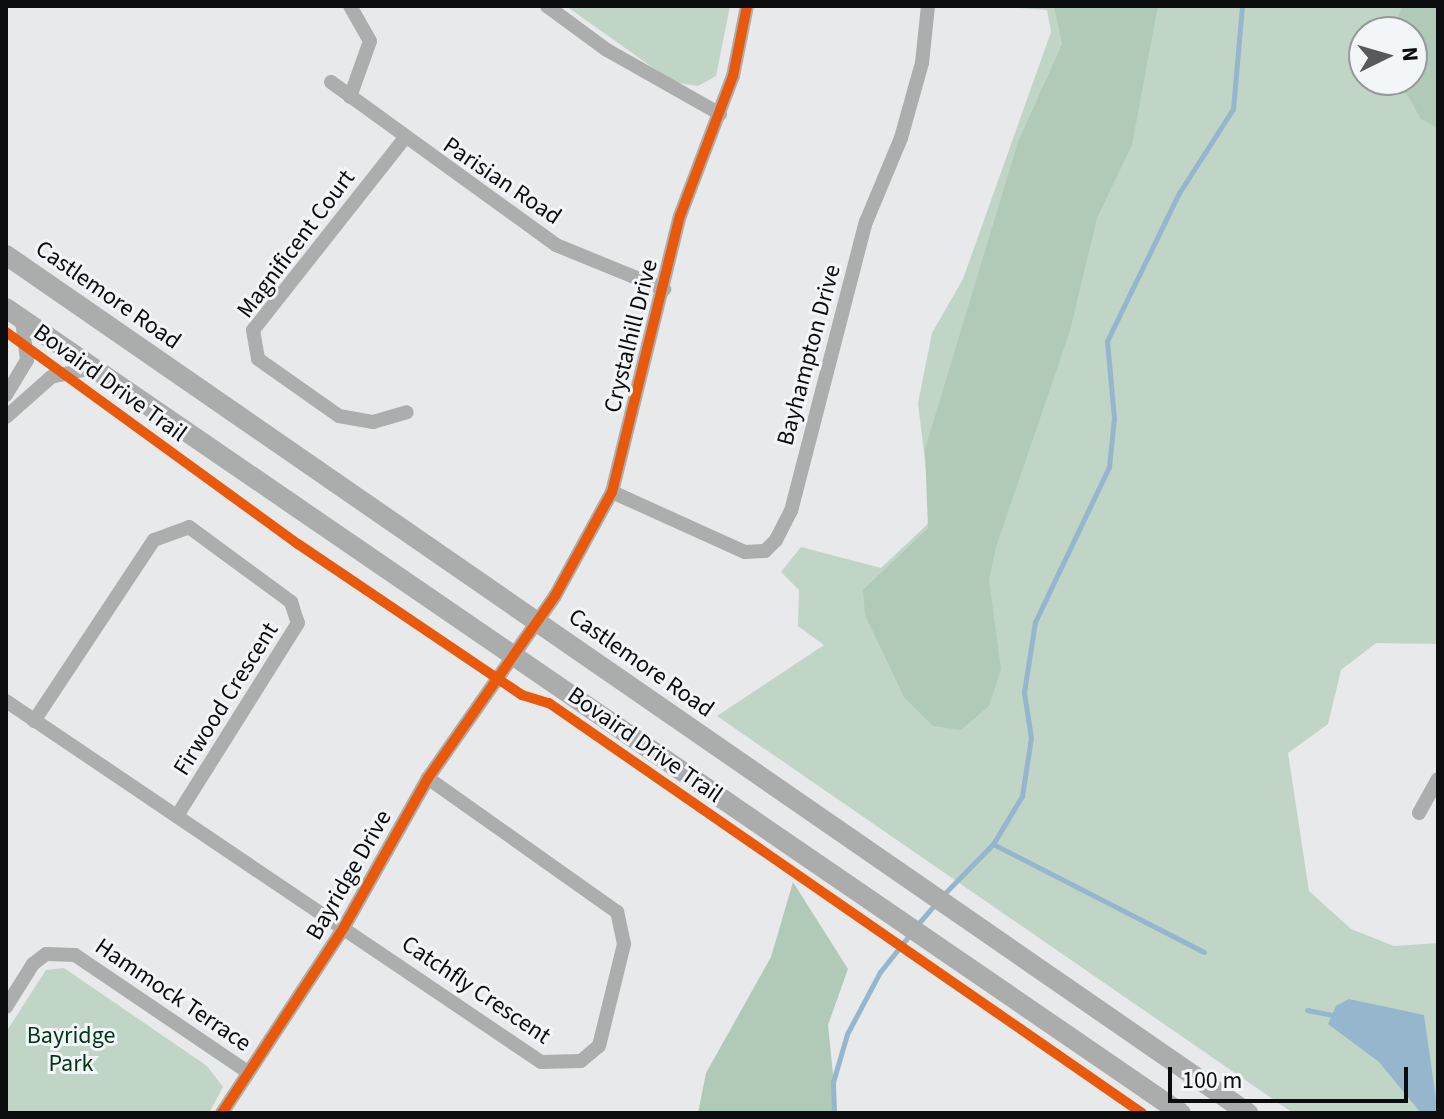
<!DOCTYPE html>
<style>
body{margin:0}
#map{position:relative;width:1444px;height:1119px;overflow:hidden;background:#e7e9eb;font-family:"Source Sans 3",sans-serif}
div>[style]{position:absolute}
.green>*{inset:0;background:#c0d5c6}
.forest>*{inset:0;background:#b1cab8}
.water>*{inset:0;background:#96b6cd}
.stream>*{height:5px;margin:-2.5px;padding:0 2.5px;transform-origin:2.5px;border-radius:2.5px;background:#96b6cd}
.minor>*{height:14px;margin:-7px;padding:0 7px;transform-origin:7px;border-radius:7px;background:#acadad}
.secondary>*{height:20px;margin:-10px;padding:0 10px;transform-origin:10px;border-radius:10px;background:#abacac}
.cycleway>*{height:10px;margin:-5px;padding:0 5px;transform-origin:5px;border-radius:5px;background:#e8590c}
span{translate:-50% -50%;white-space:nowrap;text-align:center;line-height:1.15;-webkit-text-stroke:6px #f3f6f9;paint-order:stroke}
.street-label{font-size:24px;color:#0b0c0d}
.park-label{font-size:24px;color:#003515}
.frame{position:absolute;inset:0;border:8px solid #0b0c0d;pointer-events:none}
.north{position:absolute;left:1348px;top:16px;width:80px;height:80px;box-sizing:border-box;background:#f3f6f9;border:2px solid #96989b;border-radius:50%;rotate:85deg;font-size:22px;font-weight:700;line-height:32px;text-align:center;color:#0b0c0d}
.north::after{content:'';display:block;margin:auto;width:28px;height:36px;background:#58595b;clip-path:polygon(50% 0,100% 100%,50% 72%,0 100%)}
.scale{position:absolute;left:1168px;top:1067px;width:240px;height:36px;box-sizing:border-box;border:4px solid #0b0c0d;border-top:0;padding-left:10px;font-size:24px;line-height:28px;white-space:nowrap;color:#0b0c0d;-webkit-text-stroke:6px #f3f6f9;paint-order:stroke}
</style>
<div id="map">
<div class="green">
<div style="clip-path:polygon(566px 6px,730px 6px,716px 76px,698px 86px,673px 82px)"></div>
<div style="clip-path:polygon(evenodd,989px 6px,1438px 6px,1438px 644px,1376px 643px,1341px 670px,1328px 724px,1288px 753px,1309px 891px,1351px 929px,1394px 946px,1438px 943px,1438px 1113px,1293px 1113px,717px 716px,824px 645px,798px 626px,799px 590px,781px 572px,801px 547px,881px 568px,932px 520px,918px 403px,932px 333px,963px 279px,1051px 32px,1047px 10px,989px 6px,1364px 32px,1412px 32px,1412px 80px,1364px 80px,1364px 32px)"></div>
<div style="clip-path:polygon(64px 968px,207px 1066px,223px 1087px,209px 1113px,6px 1113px,6px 1032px,46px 970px)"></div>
</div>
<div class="forest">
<div style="clip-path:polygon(1054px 6px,1158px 6px,1132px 145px,1097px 218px,1070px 331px,996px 547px,989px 580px,1001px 669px,989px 706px,961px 730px,933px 726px,904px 697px,865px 615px,863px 590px,928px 528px,925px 449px,1018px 142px,1062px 44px)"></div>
<div style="clip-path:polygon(1402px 6px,1438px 6px,1438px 128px,1421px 119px,1399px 80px,1412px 80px,1412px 32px,1393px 32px)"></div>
<div style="clip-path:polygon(793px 882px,848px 969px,828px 1025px,837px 1113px,698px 1113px,706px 1073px,771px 957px)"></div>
</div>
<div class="water">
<div style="clip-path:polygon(1349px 999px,1424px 1015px,1438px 1113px,1421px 1113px,1379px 1062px,1328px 1024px,1336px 1006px)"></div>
</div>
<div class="stream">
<div style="left:993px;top:844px;width:237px;rotate:27.1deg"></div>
<div style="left:943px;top:895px;width:71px;rotate:-45.6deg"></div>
<div style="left:993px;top:844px;width:56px;rotate:-58.9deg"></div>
<div style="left:1022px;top:796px;width:59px;rotate:-81.2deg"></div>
<div style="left:1031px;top:738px;width:47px;rotate:-98.7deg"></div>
<div style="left:1024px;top:692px;width:71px;rotate:-81.1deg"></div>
<div style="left:1035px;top:622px;width:172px;rotate:-64.5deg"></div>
<div style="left:1109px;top:467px;width:49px;rotate:-84.2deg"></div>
<div style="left:1114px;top:418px;width:77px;rotate:-95.2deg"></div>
<div style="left:1107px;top:341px;width:165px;rotate:-64.1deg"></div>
<div style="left:1179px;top:193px;width:100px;rotate:-57.3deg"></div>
<div style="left:1233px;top:109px;width:103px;rotate:-85deg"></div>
<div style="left:917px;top:925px;width:29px;rotate:-49deg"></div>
<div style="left:1307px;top:1010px;width:32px;rotate:11deg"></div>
<div style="left:834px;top:1113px;width:31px;rotate:-92deg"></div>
<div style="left:833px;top:1082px;width:50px;rotate:-73.7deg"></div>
<div style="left:847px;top:1034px;width:70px;rotate:-62deg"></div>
<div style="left:880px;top:972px;width:50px;rotate:-51.5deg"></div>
</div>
<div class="minor">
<div style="left:547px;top:6px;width:74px;rotate:36.3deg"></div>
<div style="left:607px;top:50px;width:130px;rotate:29.5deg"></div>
<div style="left:331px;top:82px;width:278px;rotate:35.9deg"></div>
<div style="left:556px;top:245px;width:117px;rotate:22.2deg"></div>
<div style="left:350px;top:97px;width:59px;rotate:-70.3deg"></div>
<div style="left:370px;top:41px;width:40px;rotate:-119.7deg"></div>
<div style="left:404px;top:139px;width:243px;rotate:128.3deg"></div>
<div style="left:253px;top:330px;width:29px;rotate:80deg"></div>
<div style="left:258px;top:359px;width:99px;rotate:35.1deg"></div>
<div style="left:339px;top:416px;width:35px;rotate:10deg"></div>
<div style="left:373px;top:422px;width:35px;rotate:-16deg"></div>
<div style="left:6px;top:395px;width:41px;rotate:-59deg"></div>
<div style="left:27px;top:360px;width:40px;rotate:-97.1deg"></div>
<div style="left:6px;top:417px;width:60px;rotate:-41.6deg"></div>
<div style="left:51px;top:377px;width:42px;rotate:-12.4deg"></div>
<div style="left:612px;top:492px;width:146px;rotate:24.3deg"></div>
<div style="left:745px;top:552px;width:20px;rotate:-3deg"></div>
<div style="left:765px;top:551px;width:16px;rotate:-45deg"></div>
<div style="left:776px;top:540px;width:33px;rotate:-63deg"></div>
<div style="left:791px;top:511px;width:299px;rotate:-75.5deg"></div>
<div style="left:866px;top:222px;width:91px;rotate:-67.4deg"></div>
<div style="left:901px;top:138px;width:78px;rotate:-74.4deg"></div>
<div style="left:922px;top:63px;width:57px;rotate:-84deg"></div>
<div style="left:6px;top:701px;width:645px;rotate:34.01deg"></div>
<div style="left:541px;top:1062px;width:40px;rotate:-1.4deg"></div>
<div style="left:581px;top:1061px;width:23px;rotate:-40deg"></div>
<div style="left:599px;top:1046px;width:105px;rotate:-76.2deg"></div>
<div style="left:624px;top:944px;width:33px;rotate:-102deg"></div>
<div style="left:617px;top:912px;width:232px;rotate:-144.7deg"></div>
<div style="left:34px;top:721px;width:217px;rotate:-56.5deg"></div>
<div style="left:154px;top:540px;width:37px;rotate:-20deg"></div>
<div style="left:189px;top:527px;width:127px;rotate:36.3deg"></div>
<div style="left:291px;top:602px;width:22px;rotate:72deg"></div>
<div style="left:298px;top:623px;width:228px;rotate:122.1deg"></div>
<div style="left:1419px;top:813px;width:39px;rotate:-61deg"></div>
<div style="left:6px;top:1007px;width:51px;rotate:-57.9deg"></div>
<div style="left:33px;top:964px;width:16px;rotate:-38deg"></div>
<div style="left:46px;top:954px;width:29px;rotate:2deg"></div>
<div style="left:75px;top:955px;width:209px;rotate:34.1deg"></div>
<div style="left:222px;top:1113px;width:222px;rotate:-56.7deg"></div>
<div style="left:344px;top:927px;width:171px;rotate:-60.6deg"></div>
<div style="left:428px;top:778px;width:222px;rotate:-55.1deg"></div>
<div style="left:555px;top:596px;width:119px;rotate:-61.3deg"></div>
<div style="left:612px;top:492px;width:284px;rotate:-76.2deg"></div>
<div style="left:680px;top:216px;width:150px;rotate:-69.3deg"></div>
<div style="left:733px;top:76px;width:71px;rotate:-78.7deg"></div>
</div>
<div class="secondary">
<div style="left:6px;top:255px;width:1510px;rotate:34.64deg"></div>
<div style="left:6px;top:308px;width:1424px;rotate:34.42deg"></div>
</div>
<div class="cycleway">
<div style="left:6px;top:332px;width:361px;rotate:36deg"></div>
<div style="left:298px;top:544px;width:270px;rotate:34deg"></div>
<div style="left:522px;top:695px;width:28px;rotate:17deg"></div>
<div style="left:549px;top:703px;width:721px;rotate:34.66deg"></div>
<div style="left:222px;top:1113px;width:222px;rotate:-56.7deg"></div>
<div style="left:344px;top:927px;width:171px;rotate:-60.6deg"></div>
<div style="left:428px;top:778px;width:222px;rotate:-55.1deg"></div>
<div style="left:555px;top:596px;width:119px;rotate:-61.3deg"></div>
<div style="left:612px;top:492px;width:284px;rotate:-76.2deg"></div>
<div style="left:680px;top:216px;width:150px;rotate:-69.3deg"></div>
<div style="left:733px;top:76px;width:71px;rotate:-78.7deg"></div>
</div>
<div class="street-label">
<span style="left:502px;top:181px;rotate:34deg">Parisian Road</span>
<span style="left:296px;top:244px;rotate:-53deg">Magnificent Court</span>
<span style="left:108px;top:295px;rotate:35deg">Castlemore Road</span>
<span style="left:631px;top:336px;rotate:-76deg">Crystalhill Drive</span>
<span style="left:809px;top:355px;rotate:-75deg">Bayhampton Drive</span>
<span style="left:110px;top:383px;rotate:36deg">Bovaird Drive Trail</span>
<span style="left:641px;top:663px;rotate:35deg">Castlemore Road</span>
<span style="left:226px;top:699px;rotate:-58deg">Firwood Crescent</span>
<span style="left:645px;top:745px;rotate:35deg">Bovaird Drive Trail</span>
<span style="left:349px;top:875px;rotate:-60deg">Bayridge Drive</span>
<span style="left:476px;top:990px;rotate:34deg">Catchfly Crescent</span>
<span style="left:173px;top:995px;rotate:34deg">Hammock Terrace</span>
</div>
<div class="park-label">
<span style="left:71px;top:1050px">Bayridge<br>Park</span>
</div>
<div class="frame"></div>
<div class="north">N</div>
<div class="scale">100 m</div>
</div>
